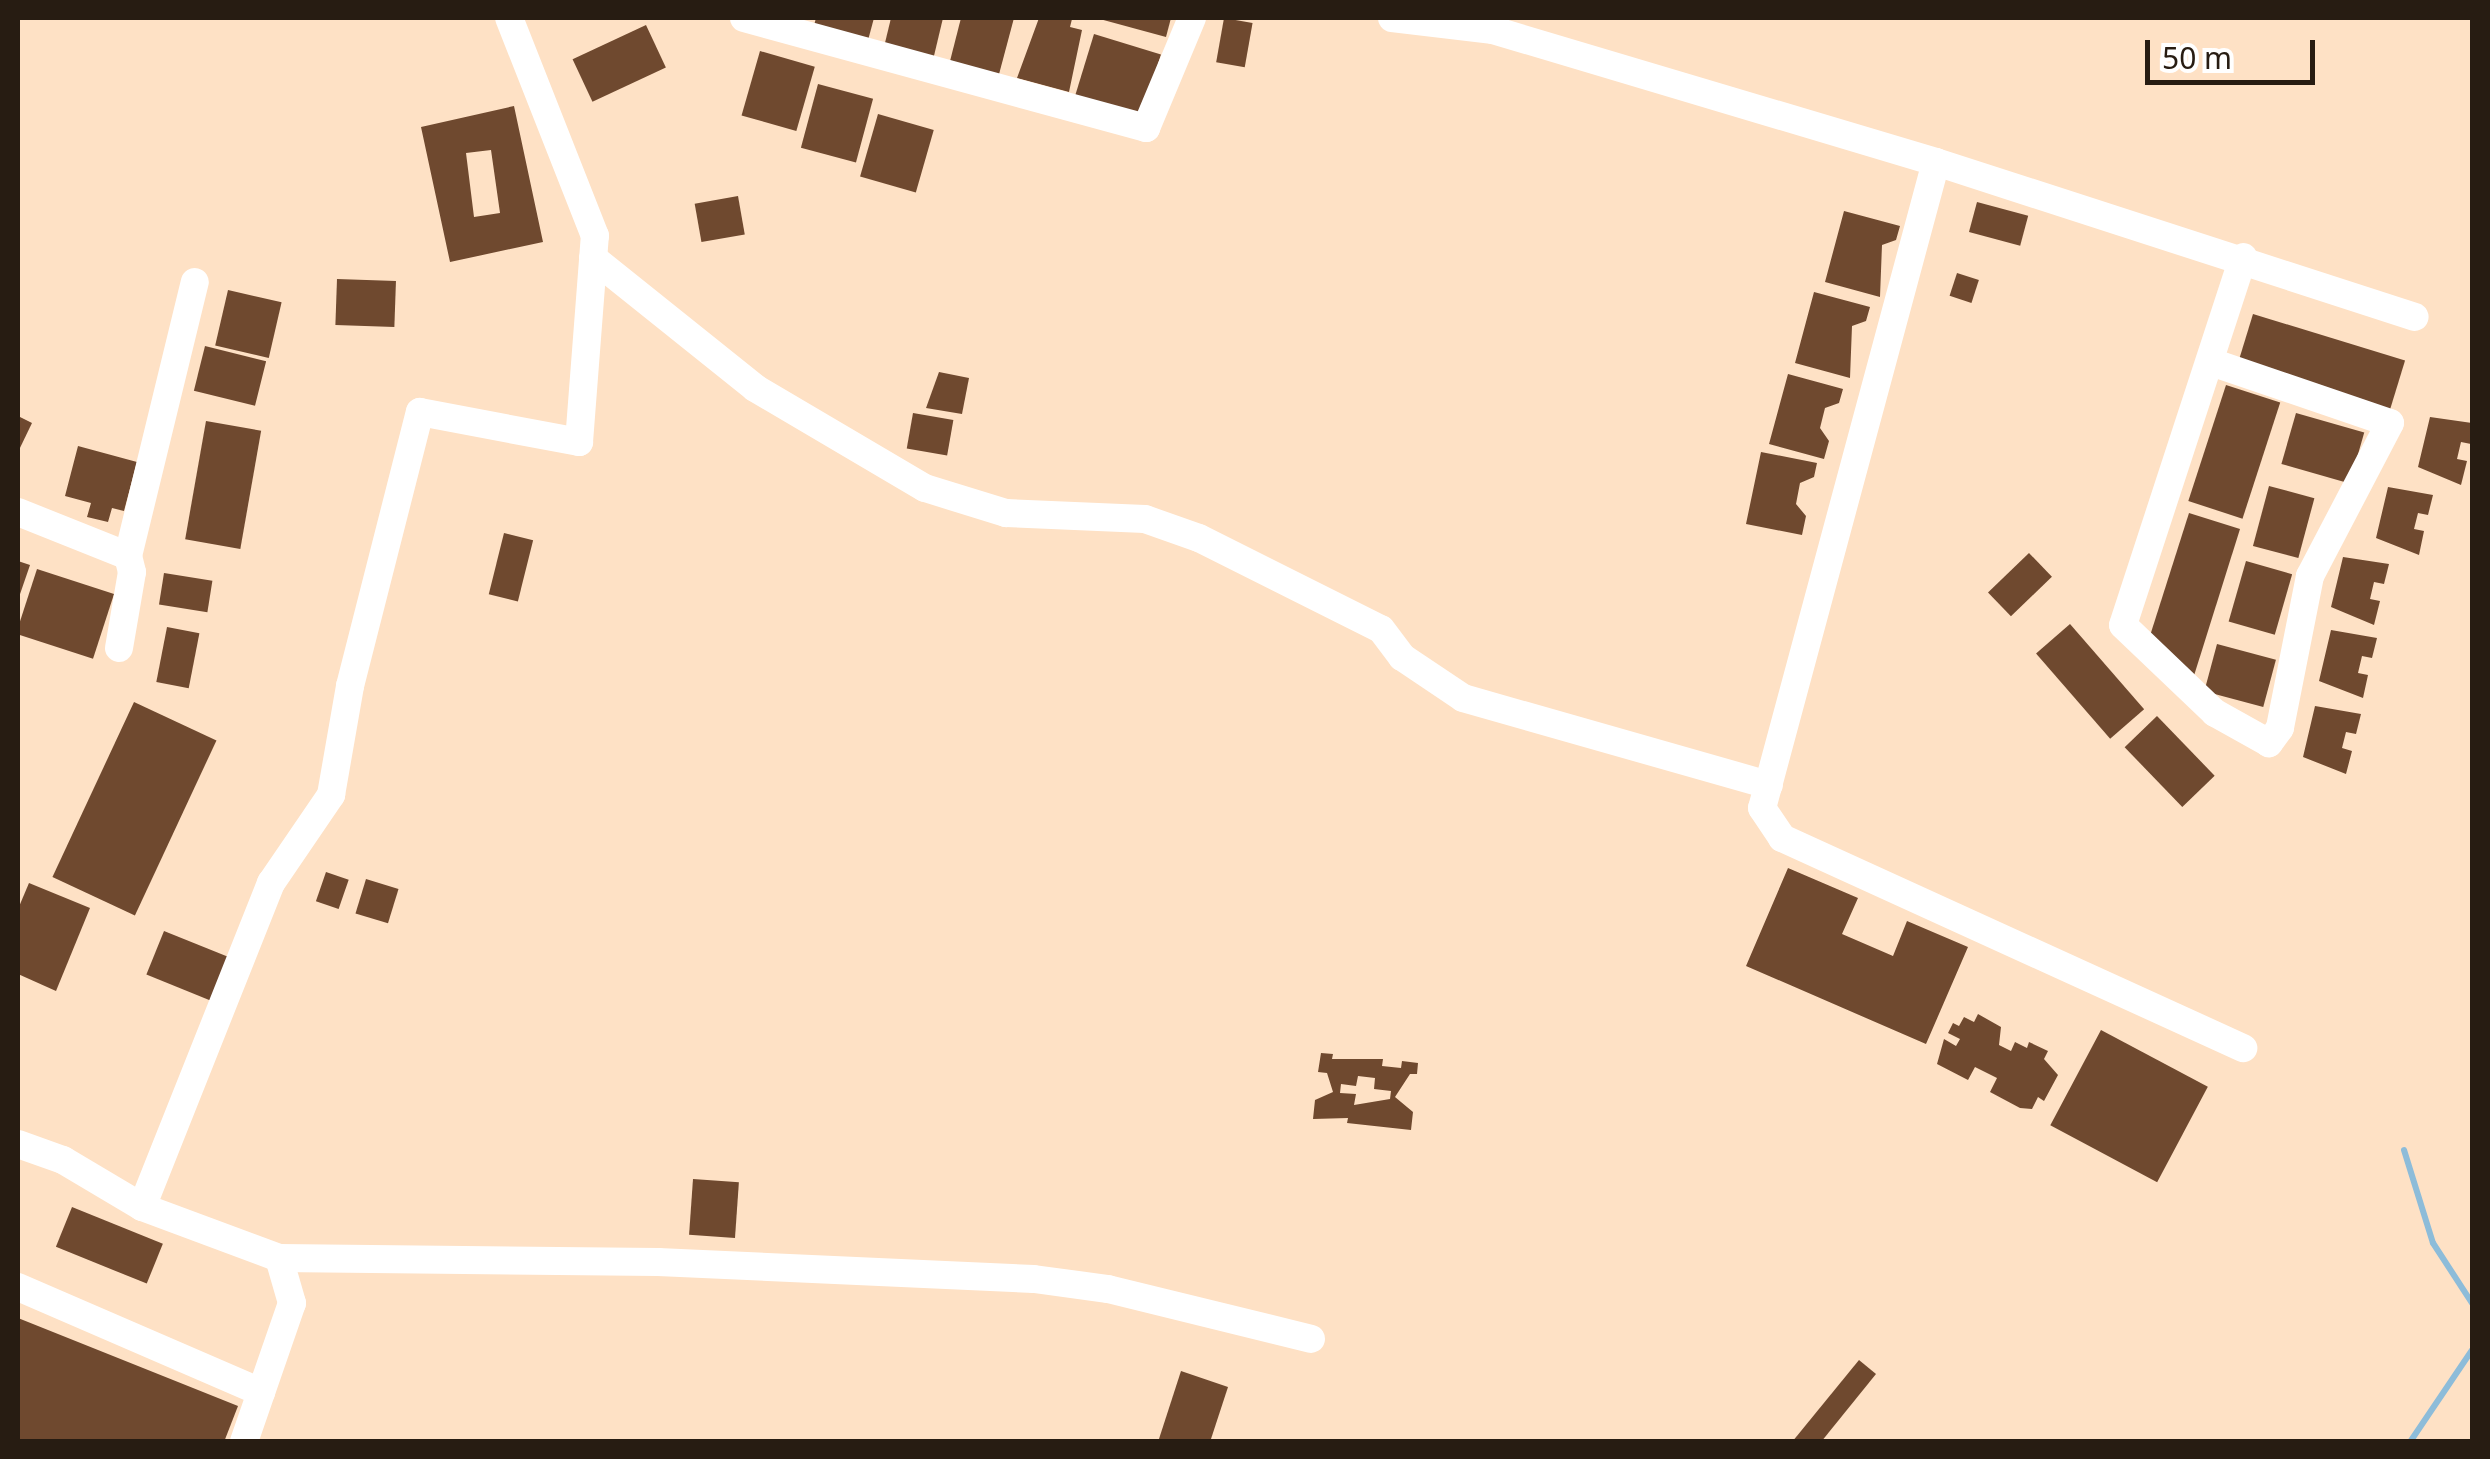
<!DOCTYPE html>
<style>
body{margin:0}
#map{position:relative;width:2490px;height:1459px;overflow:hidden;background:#fee1c5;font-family:"Noto Sans",sans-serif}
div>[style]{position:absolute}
.stream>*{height:6px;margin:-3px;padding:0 3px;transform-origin:3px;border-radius:3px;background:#8dbcd9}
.building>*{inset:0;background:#6f492f;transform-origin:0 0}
.minor>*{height:28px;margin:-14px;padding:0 14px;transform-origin:14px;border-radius:14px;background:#fff}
span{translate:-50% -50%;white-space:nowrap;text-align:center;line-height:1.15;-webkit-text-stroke:10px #fff;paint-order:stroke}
.frame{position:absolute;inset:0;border:20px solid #271c12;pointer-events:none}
.scale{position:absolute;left:2145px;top:40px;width:170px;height:45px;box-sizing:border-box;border:5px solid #271c12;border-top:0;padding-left:12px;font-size:30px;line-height:35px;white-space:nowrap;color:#271c12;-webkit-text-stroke:8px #fff;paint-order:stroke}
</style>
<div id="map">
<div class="stream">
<div style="left:2404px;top:1150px;width:97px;rotate:72.7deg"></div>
<div style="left:2433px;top:1243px;width:72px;rotate:57deg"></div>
<div style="left:2410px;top:1442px;width:111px;rotate:-56deg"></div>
</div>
<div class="building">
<div style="clip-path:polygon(816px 18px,874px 18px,867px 44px,813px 29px)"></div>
<div style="clip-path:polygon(891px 18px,943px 18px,933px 60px,884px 47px)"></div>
<div style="clip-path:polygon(961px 18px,1014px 18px,998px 78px,949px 65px)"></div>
<div style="clip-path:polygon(1039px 18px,1072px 19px,1070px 27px,1082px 30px,1069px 92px,1017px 78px)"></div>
<div style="clip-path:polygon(1096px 18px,1171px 18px,1166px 37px)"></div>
<div style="left:1224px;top:18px;width:29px;height:45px;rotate:10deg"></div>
<div style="left:646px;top:25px;width:47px;height:81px;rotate:65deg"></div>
<div style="left:1094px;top:34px;width:70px;height:69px;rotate:17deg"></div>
<div style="left:760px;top:51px;width:57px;height:67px;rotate:16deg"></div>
<div style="left:818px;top:84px;width:57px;height:66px;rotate:15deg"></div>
<div style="clip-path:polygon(evenodd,514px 106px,543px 242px,450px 262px,421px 127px,514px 106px,491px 150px,500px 213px,474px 217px,466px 153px,491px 150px)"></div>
<div style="left:878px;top:114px;width:58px;height:65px;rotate:16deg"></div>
<div style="left:738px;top:196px;width:39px;height:44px;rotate:80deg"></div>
<div style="left:1977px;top:202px;width:53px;height:31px;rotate:15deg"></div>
<div style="clip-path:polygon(1844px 211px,1900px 226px,1896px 240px,1882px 245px,1880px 297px,1825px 282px)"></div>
<div style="left:1957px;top:273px;width:23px;height:24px;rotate:18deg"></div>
<div style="left:337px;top:279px;width:59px;height:46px;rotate:2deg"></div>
<div style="left:228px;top:290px;width:55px;height:57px;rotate:13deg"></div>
<div style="clip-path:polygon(1814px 292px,1870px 307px,1866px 321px,1852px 326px,1850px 378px,1795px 363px)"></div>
<div style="left:2253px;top:314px;width:159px;height:51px;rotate:17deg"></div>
<div style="left:205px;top:346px;width:63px;height:46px;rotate:14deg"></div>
<div style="clip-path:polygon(939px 372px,969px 378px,962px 414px,926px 408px)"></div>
<div style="clip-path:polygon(1788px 374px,1843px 389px,1839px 403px,1825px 408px,1820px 428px,1829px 441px,1824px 459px,1769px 444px)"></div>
<div style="left:2226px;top:385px;width:57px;height:122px;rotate:18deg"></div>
<div style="left:913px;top:413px;width:41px;height:36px;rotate:10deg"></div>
<div style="left:2296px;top:413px;width:71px;height:53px;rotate:16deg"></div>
<div style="clip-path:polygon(18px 416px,32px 423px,18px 452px)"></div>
<div style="clip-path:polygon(2430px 417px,2472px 423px,2471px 444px,2461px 442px,2457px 459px,2467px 461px,2461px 485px,2418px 467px)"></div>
<div style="left:206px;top:421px;width:56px;height:120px;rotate:10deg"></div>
<div style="clip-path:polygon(78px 446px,137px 462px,124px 511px,112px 508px,108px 522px,87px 517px,91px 503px,65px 496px)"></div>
<div style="clip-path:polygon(1761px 452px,1817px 463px,1814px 477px,1800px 483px,1796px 504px,1806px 516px,1802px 535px,1746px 524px)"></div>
<div style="left:2269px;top:486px;width:47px;height:62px;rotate:15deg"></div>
<div style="clip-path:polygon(2388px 487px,2433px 495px,2428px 515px,2418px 513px,2414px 529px,2424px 531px,2419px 555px,2376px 538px)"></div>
<div style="clip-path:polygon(2189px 513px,2240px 529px,2192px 682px,2148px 642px)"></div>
<div style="left:504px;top:533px;width:30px;height:63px;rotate:14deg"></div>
<div style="left:2029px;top:553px;width:33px;height:57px;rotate:46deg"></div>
<div style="clip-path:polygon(2343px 557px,2389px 564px,2384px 584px,2374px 582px,2370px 599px,2380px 601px,2374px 625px,2331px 607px)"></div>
<div style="clip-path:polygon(18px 561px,30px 565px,18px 600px)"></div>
<div style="left:2246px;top:561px;width:48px;height:63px;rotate:16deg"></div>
<div style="left:37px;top:569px;width:81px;height:68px;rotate:18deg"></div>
<div style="left:164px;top:573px;width:49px;height:32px;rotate:9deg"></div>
<div style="left:2070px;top:624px;width:113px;height:45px;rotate:49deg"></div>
<div style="left:167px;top:627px;width:33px;height:56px;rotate:11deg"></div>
<div style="clip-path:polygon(2331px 630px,2377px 638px,2372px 658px,2362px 656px,2358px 673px,2368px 675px,2363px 698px,2319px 681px)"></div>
<div style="left:2217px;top:644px;width:61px;height:49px;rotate:15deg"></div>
<div style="left:134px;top:702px;width:91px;height:193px;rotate:25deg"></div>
<div style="clip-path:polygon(2315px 706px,2361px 714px,2356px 734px,2346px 732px,2342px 748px,2352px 751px,2346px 774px,2303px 757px)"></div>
<div style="left:2157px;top:716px;width:83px;height:45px;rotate:46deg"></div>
<div style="clip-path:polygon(1788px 868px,1858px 898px,1842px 934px,1893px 956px,1907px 921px,1968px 947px,1926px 1044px,1746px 966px)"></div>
<div style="left:326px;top:872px;width:24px;height:31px;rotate:19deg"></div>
<div style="left:366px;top:879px;width:34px;height:36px;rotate:17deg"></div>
<div style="clip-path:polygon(29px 883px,90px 908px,56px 991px,18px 974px,18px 909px)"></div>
<div style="left:164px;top:931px;width:69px;height:47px;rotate:22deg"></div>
<div style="clip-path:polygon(1978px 1014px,2001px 1027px,1999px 1045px,2011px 1051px,2015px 1042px,2027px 1048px,2029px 1042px,2048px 1051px,2044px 1059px,2058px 1075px,2044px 1101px,2038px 1097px,2032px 1109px,2020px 1108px,1990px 1092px,1997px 1078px,1975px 1067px,1968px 1080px,1937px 1064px,1944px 1039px,1956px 1046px,1960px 1039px,1948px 1033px,1953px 1023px,1959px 1026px,1964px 1017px,1974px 1022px)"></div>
<div style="left:2101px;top:1030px;width:121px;height:108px;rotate:28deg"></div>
<div style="clip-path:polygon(evenodd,1321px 1053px,1333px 1054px,1332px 1059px,1383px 1059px,1382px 1066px,1401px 1068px,1402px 1061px,1418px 1063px,1417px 1074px,1410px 1074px,1395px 1097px,1413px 1112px,1411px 1130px,1347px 1123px,1348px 1118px,1313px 1119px,1315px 1100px,1333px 1092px,1327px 1073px,1318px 1072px,1321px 1053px,1358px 1076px,1375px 1078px,1374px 1089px,1391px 1091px,1390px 1099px,1354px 1105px,1356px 1094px,1340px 1093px,1341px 1084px,1356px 1086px,1358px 1076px)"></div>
<div style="left:693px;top:1179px;width:46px;height:56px;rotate:4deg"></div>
<div style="left:72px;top:1207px;width:98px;height:43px;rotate:22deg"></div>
<div style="clip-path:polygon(18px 1318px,238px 1406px,224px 1442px,18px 1442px)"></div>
<div style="clip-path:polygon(1859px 1360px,1876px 1374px,1821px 1442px,1792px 1442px)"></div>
<div style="clip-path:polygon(1181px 1371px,1228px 1387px,1210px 1442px,1158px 1442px)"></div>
</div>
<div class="minor">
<div style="left:744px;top:18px;width:417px;rotate:15.3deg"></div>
<div style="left:1146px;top:128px;width:119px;rotate:-67.3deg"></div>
<div style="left:1392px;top:18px;width:102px;rotate:6.8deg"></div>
<div style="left:1493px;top:30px;width:462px;rotate:16.6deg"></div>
<div style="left:1936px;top:162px;width:669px;rotate:105.07deg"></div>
<div style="left:1762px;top:808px;width:36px;rotate:56deg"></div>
<div style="left:1782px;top:838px;width:507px;rotate:24.49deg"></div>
<div style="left:1936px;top:162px;width:503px;rotate:17.93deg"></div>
<div style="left:593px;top:258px;width:208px;rotate:38.7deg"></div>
<div style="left:755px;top:388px;width:197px;rotate:30.5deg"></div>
<div style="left:925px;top:488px;width:85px;rotate:17.2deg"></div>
<div style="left:1006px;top:513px;width:139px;rotate:2.5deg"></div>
<div style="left:1145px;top:519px;width:57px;rotate:19.4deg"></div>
<div style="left:1199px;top:538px;width:203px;rotate:26.6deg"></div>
<div style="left:1381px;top:629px;width:35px;rotate:53deg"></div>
<div style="left:1402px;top:657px;width:73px;rotate:33.9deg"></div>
<div style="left:1463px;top:698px;width:318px;rotate:15.9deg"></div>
<div style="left:2211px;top:362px;width:189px;rotate:18.8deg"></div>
<div style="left:2390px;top:423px;width:173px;rotate:117.6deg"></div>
<div style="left:2310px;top:576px;width:155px;rotate:101.2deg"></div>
<div style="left:2280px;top:728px;width:19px;rotate:126deg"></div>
<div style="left:2269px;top:743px;width:62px;rotate:-150.9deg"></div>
<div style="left:2215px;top:713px;width:127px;rotate:-136.3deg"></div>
<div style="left:2123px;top:625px;width:387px;rotate:-71.9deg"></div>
<div style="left:18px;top:512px;width:118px;rotate:21.8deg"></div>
<div style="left:119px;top:648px;width:77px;rotate:-80.3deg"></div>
<div style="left:132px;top:572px;width:16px;rotate:-104deg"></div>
<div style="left:128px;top:556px;width:282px;rotate:-76.3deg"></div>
<div style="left:18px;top:1144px;width:48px;rotate:19.6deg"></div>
<div style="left:63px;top:1160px;width:92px;rotate:30.7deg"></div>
<div style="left:142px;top:1207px;width:146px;rotate:20.4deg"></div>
<div style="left:279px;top:1258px;width:47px;rotate:73.9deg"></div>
<div style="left:292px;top:1303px;width:147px;rotate:109.1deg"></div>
<div style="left:142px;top:1207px;width:349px;rotate:-68.3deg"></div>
<div style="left:271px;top:883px;width:107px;rotate:-55.7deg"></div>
<div style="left:331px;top:795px;width:111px;rotate:-80.1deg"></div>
<div style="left:350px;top:686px;width:283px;rotate:-75.7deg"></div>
<div style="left:420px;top:412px;width:162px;rotate:10.7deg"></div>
<div style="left:579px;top:442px;width:207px;rotate:-85.6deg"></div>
<div style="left:595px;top:236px;width:234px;rotate:-111.5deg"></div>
<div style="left:279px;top:1258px;width:379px;rotate:0.6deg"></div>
<div style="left:658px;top:1262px;width:376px;rotate:2.6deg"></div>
<div style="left:1034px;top:1279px;width:75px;rotate:7.7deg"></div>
<div style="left:1108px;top:1289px;width:209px;rotate:13.8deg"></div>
<div style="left:18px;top:1287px;width:265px;rotate:23.4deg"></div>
</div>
<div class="frame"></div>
<div class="scale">50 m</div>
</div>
